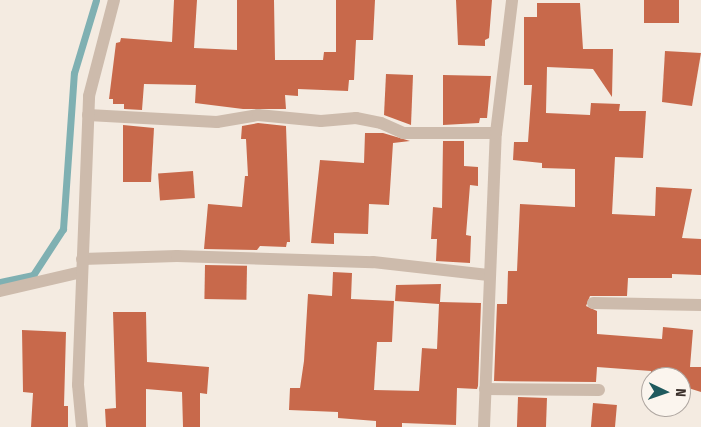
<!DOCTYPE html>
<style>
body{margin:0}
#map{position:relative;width:701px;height:427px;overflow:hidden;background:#f4ebe1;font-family:"Fira Sans Condensed",sans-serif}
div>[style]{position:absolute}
.stream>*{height:7px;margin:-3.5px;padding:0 3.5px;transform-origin:3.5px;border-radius:3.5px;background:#7fb0b2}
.building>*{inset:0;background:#c8694b;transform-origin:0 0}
.street>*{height:12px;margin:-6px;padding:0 6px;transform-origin:6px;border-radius:6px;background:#cdbbac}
span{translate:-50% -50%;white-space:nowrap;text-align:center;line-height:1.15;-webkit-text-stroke:4px #fbf5ee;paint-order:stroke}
.north{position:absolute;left:641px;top:367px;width:50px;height:50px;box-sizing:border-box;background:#fbf5ee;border:1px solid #aea6a0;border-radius:50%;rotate:93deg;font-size:14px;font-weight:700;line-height:20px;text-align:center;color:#3b302b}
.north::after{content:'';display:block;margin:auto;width:18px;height:22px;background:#1f5a5e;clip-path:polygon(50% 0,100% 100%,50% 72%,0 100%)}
</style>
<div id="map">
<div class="stream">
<div style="left:0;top:282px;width:34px;rotate:-12deg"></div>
<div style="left:33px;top:275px;width:55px;rotate:-56.9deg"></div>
<div style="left:63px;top:229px;width:156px;rotate:-86deg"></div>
<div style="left:74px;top:73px;width:76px;rotate:-73.2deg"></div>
</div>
<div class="building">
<div style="clip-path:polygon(174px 0,197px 0,194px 48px,237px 50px,237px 0,274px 0,275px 60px,323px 60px,324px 52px,336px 52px,336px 0,375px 0,373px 40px,356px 40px,354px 80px,349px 80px,348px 91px,298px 89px,298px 96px,285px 95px,286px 109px,243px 109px,195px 103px,196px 85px,144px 84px,142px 110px,124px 109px,124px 104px,113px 104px,113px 99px,109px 99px,116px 43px,120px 42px,121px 38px,172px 42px)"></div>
<div style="clip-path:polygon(456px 0,492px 0,489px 38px,485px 40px,485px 46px,458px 45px)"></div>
<div style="left:644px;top:0;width:35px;height:23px"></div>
<div style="clip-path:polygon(537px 3px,580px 3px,583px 49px,613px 49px,612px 97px,593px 69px,547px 67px,546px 113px,590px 115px,591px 103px,620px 104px,619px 111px,646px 111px,643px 158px,615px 157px,612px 214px,655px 216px,656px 187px,692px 189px,682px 238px,701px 239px,701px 275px,672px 274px,672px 278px,628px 278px,627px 296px,590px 296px,586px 306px,597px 311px,597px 334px,662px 339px,663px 327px,693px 330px,690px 367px,701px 367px,701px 392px,682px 386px,681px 391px,681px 377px,651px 377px,650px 392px,651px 371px,597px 367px,596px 382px,494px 381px,497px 304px,507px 304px,508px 271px,517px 271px,520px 204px,575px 207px,575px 169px,542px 168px,542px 163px,513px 160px,514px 142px,528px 142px,532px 85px,524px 85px,524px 17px,537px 17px)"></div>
<div style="clip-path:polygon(665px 51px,701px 53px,692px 106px,662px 102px)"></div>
<div style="clip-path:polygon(386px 74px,413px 75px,411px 125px,384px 115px)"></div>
<div style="clip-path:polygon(443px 75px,491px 76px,487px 118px,480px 118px,479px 123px,443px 125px)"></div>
<div style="clip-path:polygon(258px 123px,286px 126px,290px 242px,287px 242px,286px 247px,260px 246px,257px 250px,204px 249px,208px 204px,242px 207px,245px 176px,248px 176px,246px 139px,241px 139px,242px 126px)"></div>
<div style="clip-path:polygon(123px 125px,154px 128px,151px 182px,123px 182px)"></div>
<div style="clip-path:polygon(365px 133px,383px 133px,410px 141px,393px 143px,389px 205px,369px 204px,368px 234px,334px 233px,334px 244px,311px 243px,320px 160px,364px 163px)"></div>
<div style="clip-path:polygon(443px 141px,464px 141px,464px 166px,478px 167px,478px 186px,470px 185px,466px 235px,471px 236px,470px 263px,436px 261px,437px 239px,431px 239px,433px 207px,442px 208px)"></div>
<div style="left:193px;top:171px;width:27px;height:35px;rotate:86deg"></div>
<div style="left:205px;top:265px;width:42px;height:34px;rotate:1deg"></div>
<div style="clip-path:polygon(333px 272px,352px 273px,351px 299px,394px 301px,392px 342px,377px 342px,374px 390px,419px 391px,422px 348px,437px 349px,439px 304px,395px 301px,396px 285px,441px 284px,440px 302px,481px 303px,478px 386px,477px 389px,457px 388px,456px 425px,402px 423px,402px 427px,376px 427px,376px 421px,338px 418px,338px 412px,289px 410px,290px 388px,300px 388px,304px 361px,308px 294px,332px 296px)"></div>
<div style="clip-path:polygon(113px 312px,146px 312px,147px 362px,209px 367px,207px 394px,200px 393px,200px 427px,183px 427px,182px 392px,146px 389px,146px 427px,106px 427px,105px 409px,116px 408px)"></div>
<div style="clip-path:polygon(22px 330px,66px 332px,64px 406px,68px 406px,68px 427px,31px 427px,33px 393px,23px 392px)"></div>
<div style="left:518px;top:397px;width:29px;height:30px;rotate:2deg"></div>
<div style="left:593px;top:403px;width:24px;height:24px;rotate:5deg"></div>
</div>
<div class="street">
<div style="left:88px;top:115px;width:129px;rotate:3.1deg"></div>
<div style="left:217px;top:122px;width:42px;rotate:-9.7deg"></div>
<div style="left:258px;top:115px;width:63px;rotate:5.4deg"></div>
<div style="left:321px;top:121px;width:35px;rotate:-5deg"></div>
<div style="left:356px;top:118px;width:25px;rotate:11deg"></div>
<div style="left:381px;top:123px;width:24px;rotate:24deg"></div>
<div style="left:403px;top:133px;width:93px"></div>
<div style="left:82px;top:259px;width:95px;rotate:-1.8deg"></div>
<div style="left:177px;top:256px;width:196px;rotate:1.8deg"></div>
<div style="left:373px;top:262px;width:116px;rotate:6.4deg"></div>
<div style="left:0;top:291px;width:83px;rotate:-13.2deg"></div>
<div style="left:593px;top:303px;width:108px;rotate:1.1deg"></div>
<div style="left:485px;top:389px;width:114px;rotate:0.5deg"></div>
<div style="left:82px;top:427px;width:42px;rotate:-95.4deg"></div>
<div style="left:78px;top:385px;width:289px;rotate:-87.8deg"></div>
<div style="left:89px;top:96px;width:99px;rotate:-75.4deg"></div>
<div style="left:484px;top:427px;width:294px;rotate:-87.7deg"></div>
<div style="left:496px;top:133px;width:134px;rotate:-83.1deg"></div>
</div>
<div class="north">N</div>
</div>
